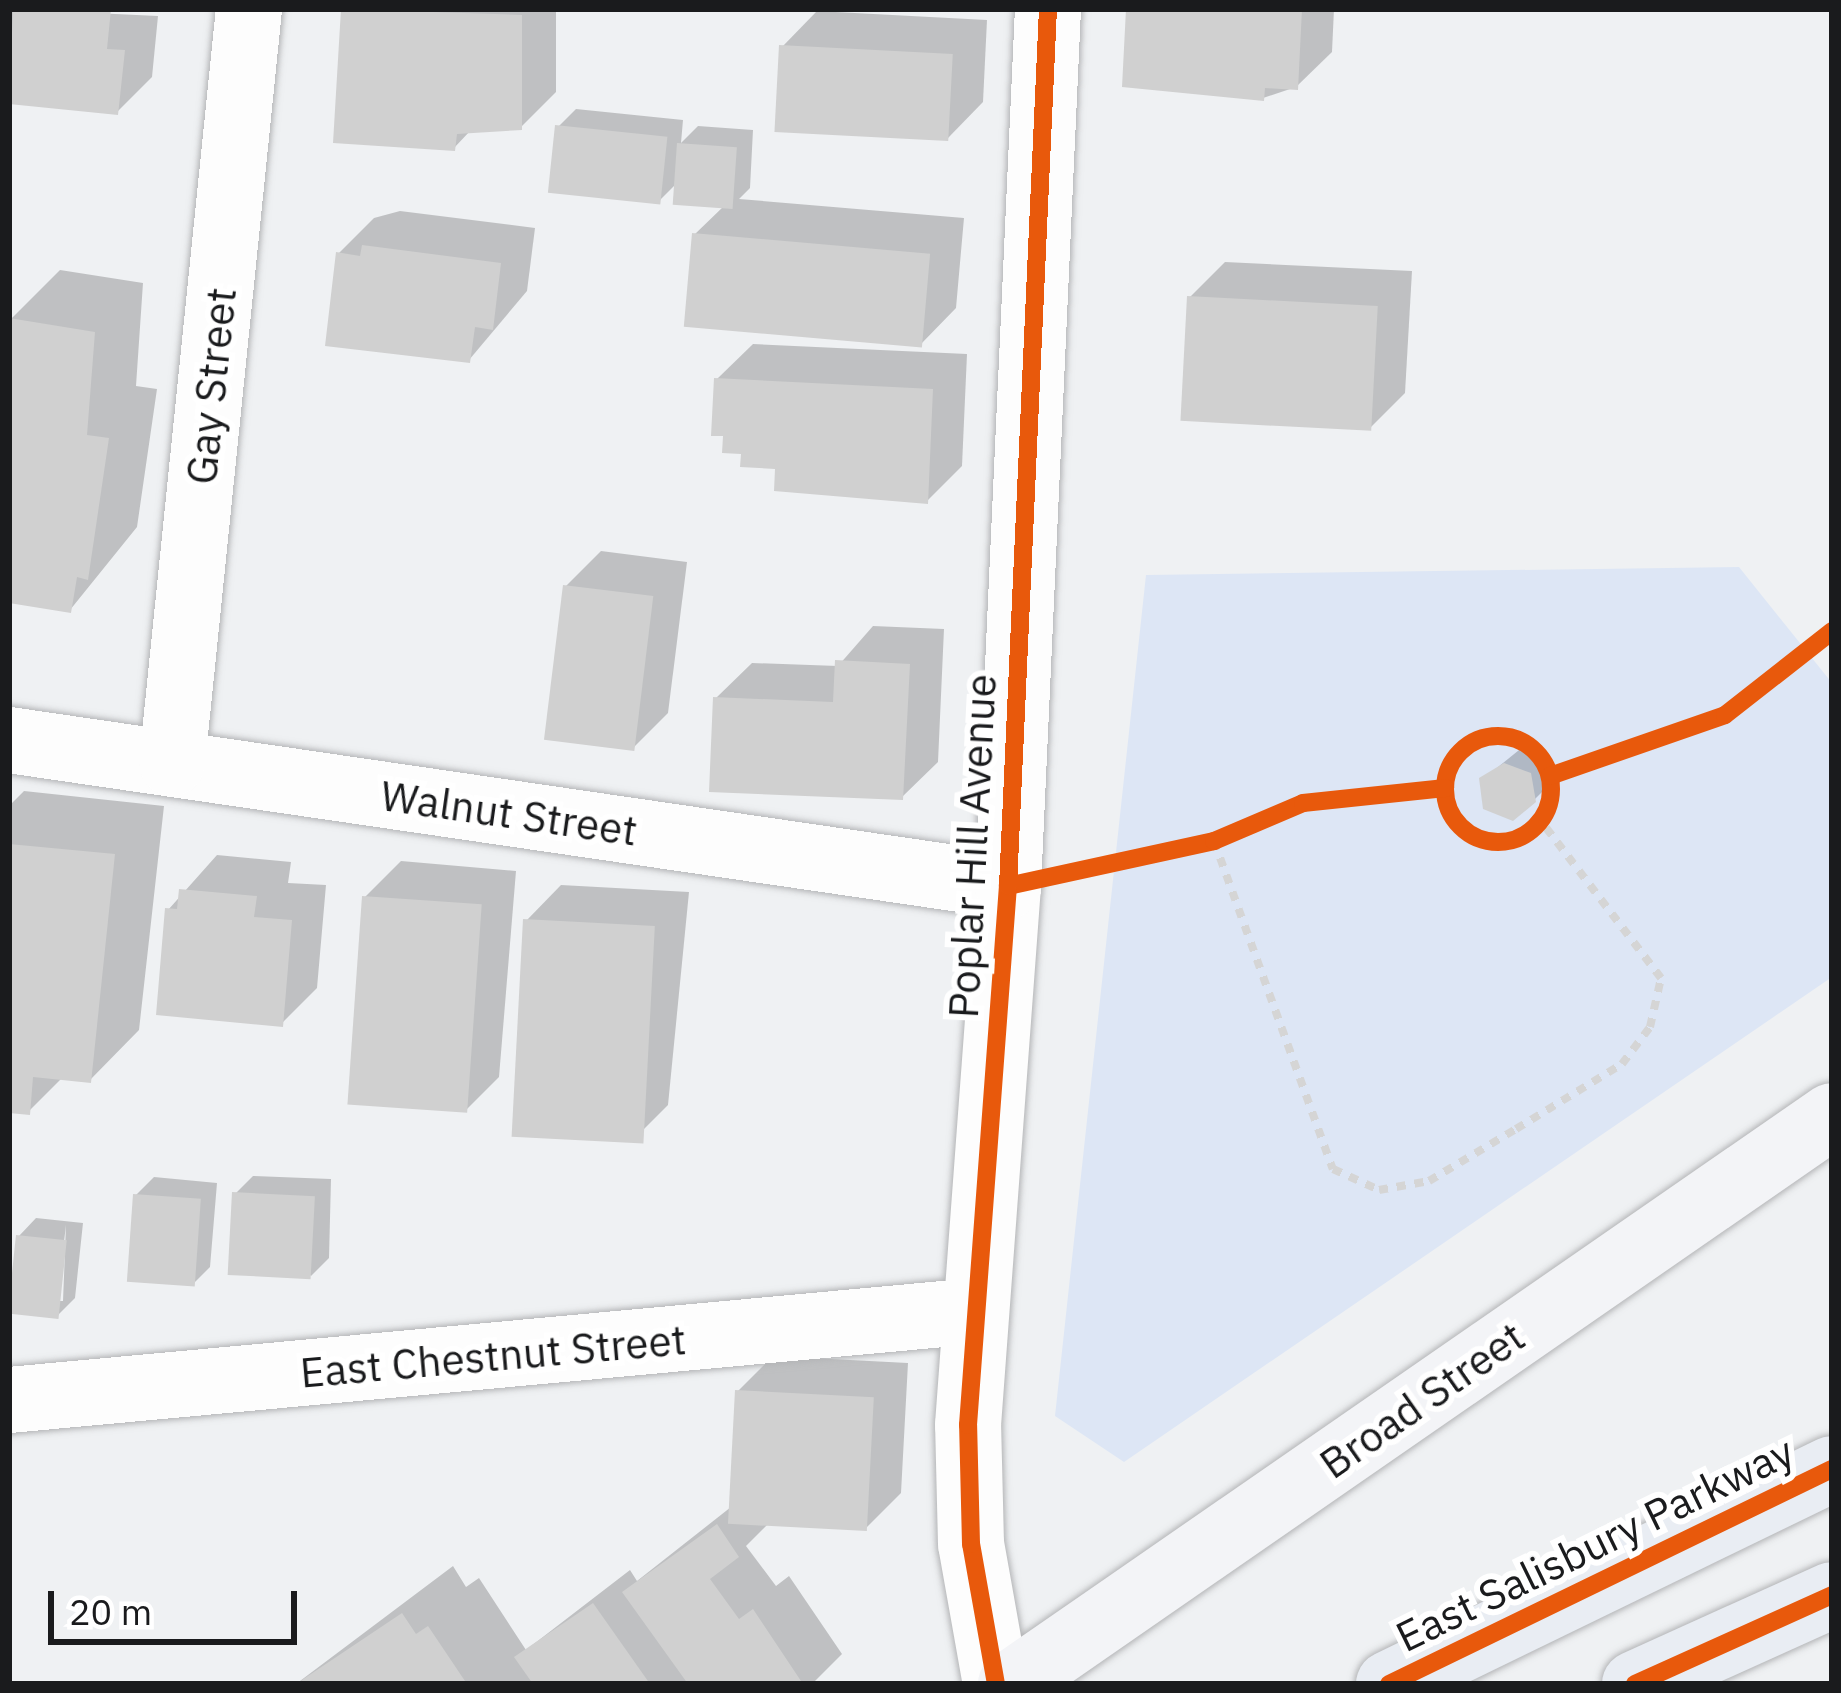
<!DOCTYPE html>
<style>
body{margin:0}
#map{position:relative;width:1841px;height:1693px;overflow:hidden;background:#eff1f3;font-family:"IBM Plex Sans",sans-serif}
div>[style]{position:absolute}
.green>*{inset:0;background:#dde6f5}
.shadow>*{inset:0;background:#0003}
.building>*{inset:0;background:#d0d0d0;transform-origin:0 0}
.path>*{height:8px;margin-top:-4px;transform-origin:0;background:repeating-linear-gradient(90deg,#d5d5d5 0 9px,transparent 0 18px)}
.roads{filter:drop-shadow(0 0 3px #b4b5b7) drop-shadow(0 0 3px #b4b5b7)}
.street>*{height:66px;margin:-33px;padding:0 33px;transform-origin:33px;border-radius:33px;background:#fdfdfd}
.secondary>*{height:66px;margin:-33px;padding:0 33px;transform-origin:33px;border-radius:33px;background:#f3f4f7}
.primary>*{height:66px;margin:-33px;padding:0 33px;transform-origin:33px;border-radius:33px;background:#e9edf3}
.cycleway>*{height:18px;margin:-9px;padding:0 9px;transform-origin:9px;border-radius:9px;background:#e8590c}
.cycleway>.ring{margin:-9px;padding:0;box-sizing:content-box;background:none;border:18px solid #e8590c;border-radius:50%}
span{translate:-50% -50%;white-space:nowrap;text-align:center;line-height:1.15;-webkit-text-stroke:12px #fff;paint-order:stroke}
.street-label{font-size:42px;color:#1a1b1d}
.frame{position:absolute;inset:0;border:12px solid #1a1b1d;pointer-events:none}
.scale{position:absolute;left:48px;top:1591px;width:249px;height:54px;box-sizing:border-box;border:6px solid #1a1b1d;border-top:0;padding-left:15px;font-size:36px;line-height:42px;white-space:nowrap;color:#1a1b1d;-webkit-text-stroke:9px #fff;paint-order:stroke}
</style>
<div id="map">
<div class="green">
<div style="clip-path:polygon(1739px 567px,1832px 683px,1832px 977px,1124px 1462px,1055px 1416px,1146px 575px)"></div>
</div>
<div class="shadow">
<div style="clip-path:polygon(9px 9px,158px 16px,152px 77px,117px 112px,9px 101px)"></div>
<div style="clip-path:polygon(344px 9px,556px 9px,556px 92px,521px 127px,471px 130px,454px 148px,336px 141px)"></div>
<div style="clip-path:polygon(1129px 9px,1334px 9px,1332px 52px,1296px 87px,1263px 98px)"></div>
<div style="clip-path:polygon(817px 11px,987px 20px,983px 102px,948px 138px,782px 47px)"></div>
<div style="clip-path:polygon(576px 109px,683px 120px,681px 143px,698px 126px,753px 130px,750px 188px,739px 199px,964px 218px,956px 308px,921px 344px,695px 234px,724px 206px,678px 182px,659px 201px,558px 127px)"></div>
<div style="clip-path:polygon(400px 211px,535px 228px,527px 291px,469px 360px,339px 253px,374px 218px)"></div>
<div style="clip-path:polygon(1225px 262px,1412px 271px,1405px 393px,1369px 429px,1190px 297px)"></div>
<div style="clip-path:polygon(60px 270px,143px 283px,136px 386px,157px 389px,137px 527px,70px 610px,9px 600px,11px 319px)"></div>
<div style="clip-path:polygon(753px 344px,967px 354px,962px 466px,927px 501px,745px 451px,717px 379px)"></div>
<div style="clip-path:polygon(601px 551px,687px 562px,668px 713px,632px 749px,566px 586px)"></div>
<div style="clip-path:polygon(873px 626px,944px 629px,938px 762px,902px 797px,716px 698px,752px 663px,838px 666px)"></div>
<div style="clip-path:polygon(1524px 746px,1548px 756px,1552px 782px,1534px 800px,1482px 780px)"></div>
<div style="clip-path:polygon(24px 791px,164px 806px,139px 1030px,90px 1080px,63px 1077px,28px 1112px,9px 1110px,9px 806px)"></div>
<div style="clip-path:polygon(217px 855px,291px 862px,288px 883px,326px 885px,317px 988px,282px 1023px,168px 910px)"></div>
<div style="clip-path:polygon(401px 861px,516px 871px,499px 1077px,464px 1112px,365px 897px)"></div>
<div style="clip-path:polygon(561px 885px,689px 892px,668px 1105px,633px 1140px,526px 921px)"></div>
<div style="clip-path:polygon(253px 1176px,331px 1179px,329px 1258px,311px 1276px,235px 1194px)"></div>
<div style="clip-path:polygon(154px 1177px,217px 1183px,210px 1267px,192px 1285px,136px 1195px)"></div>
<div style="clip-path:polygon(evenodd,36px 1218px,83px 1223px,75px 1298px,57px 1316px,19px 1236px,36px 1218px,66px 1225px,63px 1301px,57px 1301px,66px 1225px)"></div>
<div style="clip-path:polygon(773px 1356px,908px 1363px,901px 1493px,866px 1528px,769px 1523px,746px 1546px,776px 1586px,789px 1576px,842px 1654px,812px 1684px,296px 1684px,453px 1566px,466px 1587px,479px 1578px,526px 1650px,630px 1570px,637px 1581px,731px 1507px,738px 1391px)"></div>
</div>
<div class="building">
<div style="clip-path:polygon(13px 9px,111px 9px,107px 49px,125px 50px,118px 115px,9px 104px)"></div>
<div style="clip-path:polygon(341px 9px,522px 15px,522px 130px,457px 134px,455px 151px,333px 143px)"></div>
<div style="clip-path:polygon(1126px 9px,1302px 9px,1298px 90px,1265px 88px,1264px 101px,1122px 87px)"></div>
<div style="left:779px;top:45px;width:174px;height:87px;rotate:3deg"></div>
<div style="left:555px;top:125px;width:113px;height:68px;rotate:6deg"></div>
<div style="left:677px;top:143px;width:60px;height:62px;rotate:4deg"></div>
<div style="left:692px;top:233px;width:239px;height:94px;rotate:5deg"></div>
<div style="clip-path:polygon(362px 245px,501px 263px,493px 330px,475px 327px,470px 363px,325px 346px,336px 252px,360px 256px)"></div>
<div style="left:1187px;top:296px;width:191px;height:125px;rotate:3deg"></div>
<div style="clip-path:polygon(9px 318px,95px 332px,87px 435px,109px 438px,88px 580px,77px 577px,71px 613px,9px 603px)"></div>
<div style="clip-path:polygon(714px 378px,933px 389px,928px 504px,774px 491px,775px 469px,740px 467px,741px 454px,722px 453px,723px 436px,711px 436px)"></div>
<div style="left:563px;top:585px;width:91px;height:156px;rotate:7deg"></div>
<div style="clip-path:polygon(835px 660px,910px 664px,903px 800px,709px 792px,713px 697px,833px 702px)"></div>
<div style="clip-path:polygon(1504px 763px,1531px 773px,1536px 802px,1513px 821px,1483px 809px,1479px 778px)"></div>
<div style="clip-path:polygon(9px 844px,115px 854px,91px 1083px,33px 1077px,30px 1115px,9px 1113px)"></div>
<div style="clip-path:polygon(179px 889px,257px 896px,254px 917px,292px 920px,283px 1027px,156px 1015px,165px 908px,177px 909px)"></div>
<div style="left:362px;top:896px;width:120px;height:209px;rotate:4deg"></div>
<div style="left:523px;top:919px;width:132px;height:218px;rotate:3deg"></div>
<div style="left:232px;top:1192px;width:83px;height:83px;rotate:3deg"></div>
<div style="left:133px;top:1194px;width:68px;height:88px;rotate:4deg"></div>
<div style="left:16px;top:1235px;width:51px;height:79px;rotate:6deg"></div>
<div style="left:735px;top:1390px;width:139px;height:134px;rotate:3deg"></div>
<div style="clip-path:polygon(717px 1524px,739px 1557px,710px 1579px,739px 1619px,753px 1609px,803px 1684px,688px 1684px,622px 1592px)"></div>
<div style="clip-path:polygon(593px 1603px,650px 1684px,533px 1684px,514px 1657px)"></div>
<div style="clip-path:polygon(402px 1613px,416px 1634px,428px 1626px,467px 1684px,296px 1684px)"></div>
</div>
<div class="path">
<div style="left:1214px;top:841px;width:349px;rotate:70.1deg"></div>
<div style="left:1333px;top:1169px;width:51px;rotate:24.5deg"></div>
<div style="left:1379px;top:1190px;width:51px;rotate:-10.2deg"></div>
<div style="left:1429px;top:1181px;width:101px;rotate:-30.9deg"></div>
<div style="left:1516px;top:1129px;width:124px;rotate:-31.5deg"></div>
<div style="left:1622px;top:1064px;width:46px;rotate:-52.9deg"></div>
<div style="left:1650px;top:1027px;width:50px;rotate:-77.3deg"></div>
<div style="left:1661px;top:978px;width:198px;rotate:-127.4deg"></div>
</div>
<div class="roads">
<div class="street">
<div style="left:9px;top:740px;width:1010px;rotate:8.31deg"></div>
<div style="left:172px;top:763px;width:758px;rotate:-84.17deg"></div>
<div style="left:9px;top:1400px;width:971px;rotate:-5.26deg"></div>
<div style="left:996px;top:1684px;width:142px;rotate:-100.1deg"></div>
<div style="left:971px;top:1544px;width:119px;rotate:-91.4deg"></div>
<div style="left:968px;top:1425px;width:540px;rotate:-85.76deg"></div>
<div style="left:1008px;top:886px;width:878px;rotate:-87.39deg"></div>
</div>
<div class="secondary">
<div style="left:1011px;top:1684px;width:998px;rotate:-34.68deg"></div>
</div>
<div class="primary">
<div style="left:1389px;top:1684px;width:492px;rotate:-25.9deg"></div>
<div style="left:1635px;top:1684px;width:216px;rotate:-24.3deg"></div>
</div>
</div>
<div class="cycleway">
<div class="ring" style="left:1445px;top:736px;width:88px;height:88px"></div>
<div style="left:1550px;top:776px;width:185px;rotate:-19.2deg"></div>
<div style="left:1725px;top:715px;width:136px;rotate:-38.1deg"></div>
<div style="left:1008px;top:886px;width:211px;rotate:-12.3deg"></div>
<div style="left:1214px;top:841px;width:97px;rotate:-23.1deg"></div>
<div style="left:1303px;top:803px;width:143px;rotate:-6deg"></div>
<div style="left:996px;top:1684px;width:142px;rotate:-100.1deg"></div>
<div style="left:971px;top:1544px;width:119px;rotate:-91.4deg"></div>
<div style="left:968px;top:1425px;width:540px;rotate:-85.76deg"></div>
<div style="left:1008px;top:886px;width:878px;rotate:-87.39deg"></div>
<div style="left:1389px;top:1684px;width:492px;rotate:-25.9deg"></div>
<div style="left:1635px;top:1684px;width:216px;rotate:-24.3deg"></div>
</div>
<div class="street-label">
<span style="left:211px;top:386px;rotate:-84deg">Gay Street</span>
<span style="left:509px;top:813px;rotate:8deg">Walnut Street</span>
<span style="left:972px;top:846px;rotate:-87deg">Poplar Hill Avenue</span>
<span style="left:493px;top:1356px;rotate:-5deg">East Chestnut Street</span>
<span style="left:1422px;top:1400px;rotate:-35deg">Broad Street</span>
<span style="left:1595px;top:1544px;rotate:-26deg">East Salisbury Parkway</span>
</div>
<div class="frame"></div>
<div class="scale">20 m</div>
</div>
